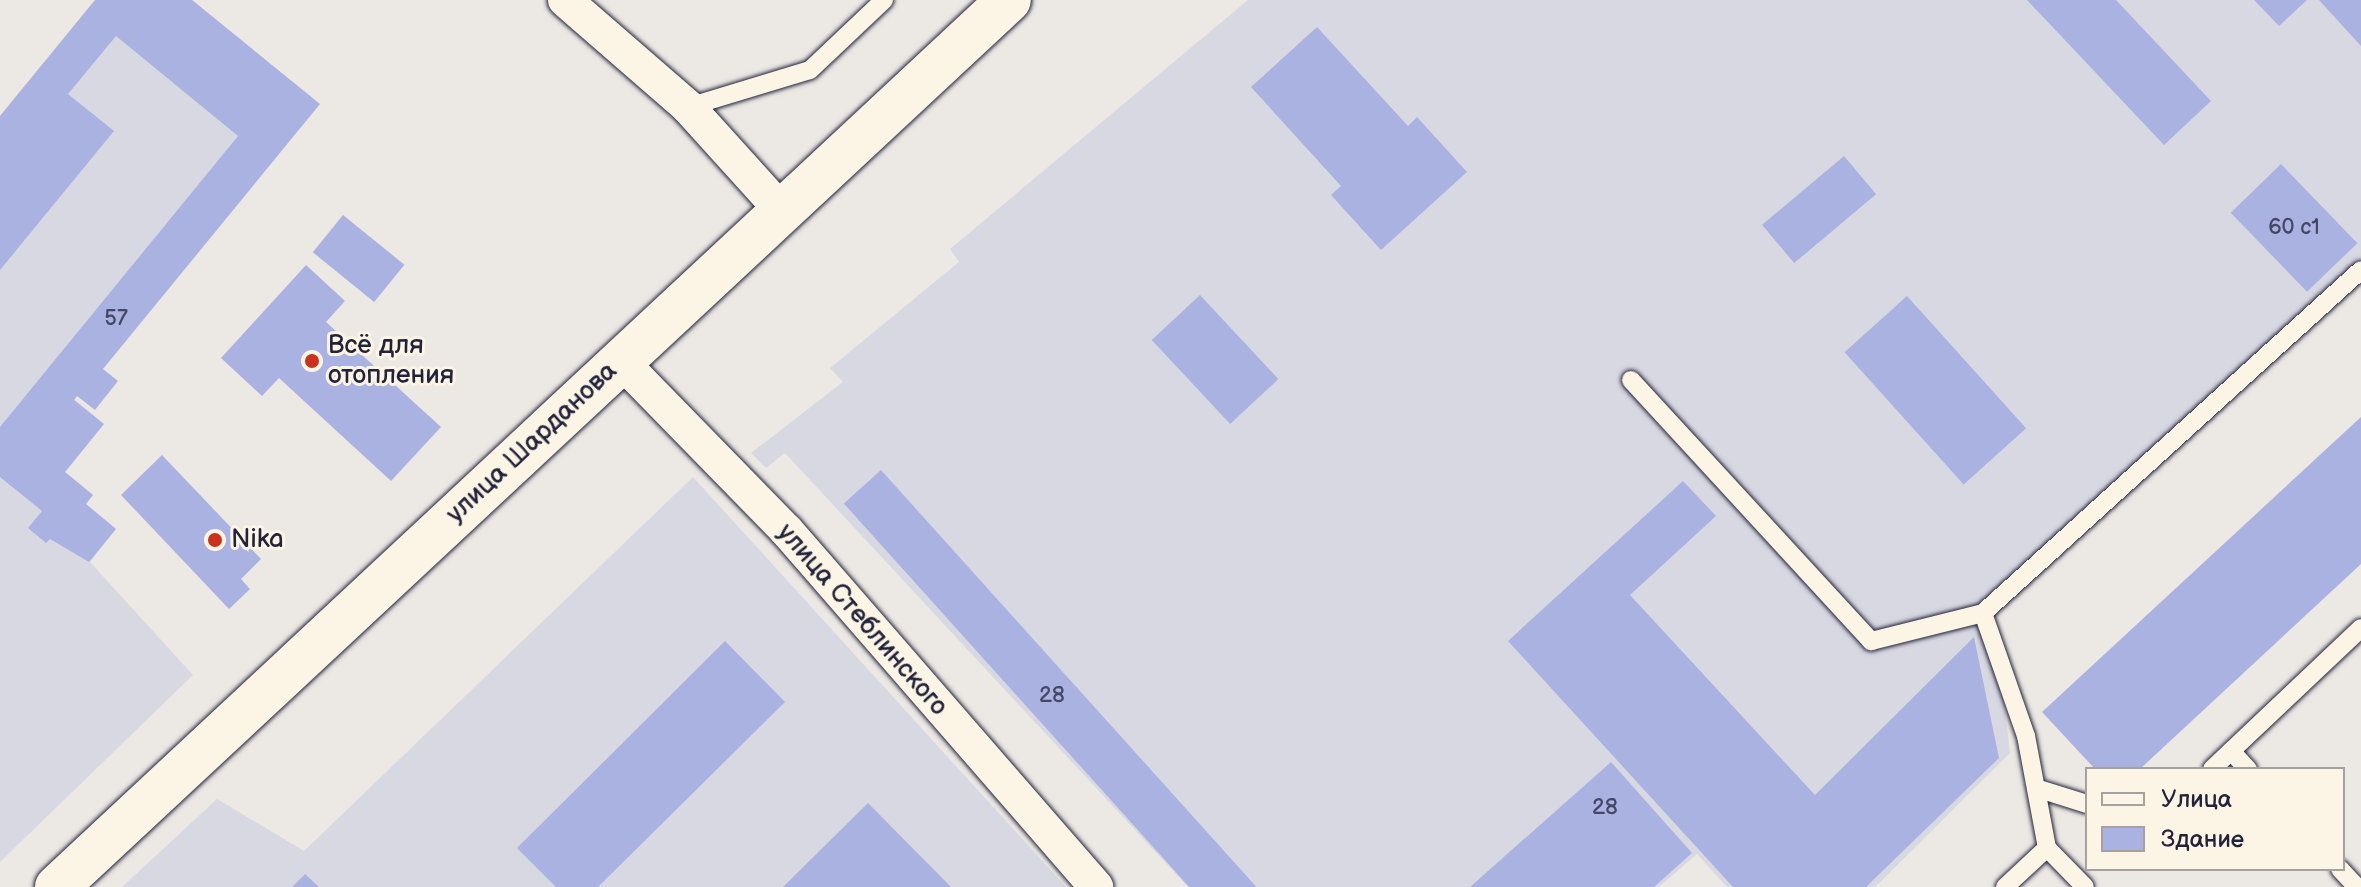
<!DOCTYPE html>
<meta charset="utf-8">
<style>
body{margin:0}
#map{position:relative;width:2361px;height:887px;overflow:hidden;background:#ece8e4;font-family:"Balsamiq Sans",sans-serif}
div>[style]{position:absolute}
.built>*{inset:0;background:#d8d8e3}
.building>*{inset:0;background:#aab2e2;transform-origin:0 0}
.roads{filter:drop-shadow(0 0 2px #22223b) drop-shadow(0 0 2px #22223b)}
.service>*{height:18px;margin:-9px;padding:0 9px;transform-origin:9px;border-radius:9px;background:#fcf5e5}
.minor>*{height:34px;margin:-17px;padding:0 17px;transform-origin:17px;border-radius:17px;background:#fcf5e5}
.secondary>*{height:44px;margin:-22px;padding:0 22px;transform-origin:22px;border-radius:22px;background:#fcf5e5}
.dots>*{width:22px;height:22px;translate:-50% -50%;box-sizing:border-box;border:4px solid #fcf5e5;border-radius:50%}
span{translate:-50% -50%;white-space:nowrap;text-align:center;line-height:1.15;-webkit-text-stroke:6px #fcf5e5;paint-order:stroke}
.number-label{font-size:22px;color:#444665}
.number-label span{-webkit-text-stroke-width:0}
.poi-label{font-size:26px;color:#22223b}
.left{translate:0 -50%;text-align:left}
.street-label{font-size:26px;color:#22223b}
.legend{position:absolute;left:2085px;top:767px;width:260px;height:104px;box-sizing:border-box;background:#fcf5e5;border:2px solid #a5a1a1;margin:0;padding:10px 14px;list-style:none;font-size:24px;color:#22223b}
.legend li{display:flex;align-items:center;gap:16px;height:40px}
.legend b{width:40px;border:2px solid #a5a1a1}
</style>
<div id="map">
<div class="built">
<div style="clip-path:polygon(95px 0,192px 0,320px 104px,74px 399px,104px 424px,65px 472px,93px 495px,86px 504px,116px 529px,90px 562px,193px 675px,0 862px,0 116px)"></div>
<div style="clip-path:polygon(1248px 0,2361px 0,2361px 262px,1991px 593px,2010px 753px,1875px 887px,1727px 887px,1697px 854px,1659px 887px,1188px 887px,785px 453px,766px 468px,751px 453px,843px 382px,830px 368px,959px 262px,950px 249px)"></div>
<div style="clip-path:polygon(693px 477px,1066px 887px,122px 887px,217px 799px,304px 851px)"></div>
</div>
<div class="building">
<div style="clip-path:polygon(95px 0,192px 0,320px 104px,103px 369px,118px 381px,95px 410px,77px 396px,74px 400px,104px 424px,65px 472px,93px 495px,86px 504px,116px 529px,89px 562px,50px 539px,46px 543px,28px 528px,42px 511px,0 477px,0 427px,238px 136px,116px 36px,68px 94px,114px 131px,0 270px,0 116px)"></div>
<div style="clip-path:polygon(2027px 0,2116px 0,2211px 101px,2164px 145px)"></div>
<div style="clip-path:polygon(2254px 0,2307px 0,2279px 26px)"></div>
<div style="clip-path:polygon(2319px 0,2361px 0,2361px 46px)"></div>
<div style="clip-path:polygon(1317px 27px,1408px 126px,1417px 117px,1467px 172px,1381px 250px,1331px 195px,1341px 186px,1251px 87px)"></div>
<div style="left:1844px;top:156px;width:50px;height:107px;rotate:50deg"></div>
<div style="left:2281px;top:164px;width:110px;height:70px;rotate:46deg"></div>
<div style="left:343px;top:215px;width:79px;height:48px;rotate:39deg"></div>
<div style="clip-path:polygon(306px 265px,345px 301px,326px 322px,441px 427px,391px 481px,279px 378px,262px 396px,221px 358px)"></div>
<div style="left:1200px;top:295px;width:115px;height:66px;rotate:47deg"></div>
<div style="left:1907px;top:296px;width:178px;height:84px;rotate:48deg"></div>
<div style="clip-path:polygon(2361px 417px,2361px 564px,2140px 769px,2095px 769px,2042px 712px)"></div>
<div style="clip-path:polygon(162px 455px,261px 559px,241px 579px,250px 589px,229px 609px,121px 495px)"></div>
<div style="left:881px;top:470px;width:563px;height:50px;rotate:48deg"></div>
<div style="clip-path:polygon(1683px 481px,1716px 516px,1630px 595px,1815px 795px,1974px 637px,1999px 758px,1866px 887px,1733px 887px,1508px 641px)"></div>
<div style="clip-path:polygon(725px 641px,785px 702px,598px 887px,556px 887px,517px 848px)"></div>
<div style="clip-path:polygon(1611px 762px,1692px 853px,1654px 887px,1470px 887px)"></div>
<div style="clip-path:polygon(868px 803px,951px 887px,783px 887px)"></div>
<div style="clip-path:polygon(305px 874px,319px 887px,292px 887px)"></div>
</div>
<div class="roads">
<div class="service">
<div style="left:688px;top:107px;width:127px;rotate:-16.9deg"></div>
<div style="left:810px;top:70px;width:102px;rotate:-43.4deg"></div>
<div style="left:1631px;top:380px;width:355px;rotate:47.4deg"></div>
<div style="left:1871px;top:641px;width:115px;rotate:-14deg"></div>
<div style="left:2231px;top:751px;width:25px;rotate:47deg"></div>
<div style="left:2212px;top:769px;width:205px;rotate:-43.4deg"></div>
<div style="left:2036px;top:788px;width:53px;rotate:17.4deg"></div>
<div style="left:2047px;top:848px;width:114px;rotate:-100.6deg"></div>
<div style="left:2026px;top:736px;width:130px;rotate:-109.3deg"></div>
<div style="left:1983px;top:613px;width:510px;rotate:-42.22deg"></div>
<div style="left:2340px;top:869px;width:25px;rotate:47deg"></div>
<div style="left:2005px;top:887px;width:57px;rotate:-42.9deg"></div>
<div style="left:2047px;top:848px;width:54px;rotate:45.7deg"></div>
</div>
<div class="minor">
<div style="left:565px;top:0;width:163px;rotate:41deg"></div>
<div style="left:688px;top:107px;width:139px;rotate:47.9deg"></div>
<div style="left:620px;top:360px;width:238px;rotate:45.7deg"></div>
<div style="left:786px;top:530px;width:473px;rotate:49deg"></div>
</div>
<div class="secondary">
<div style="left:57px;top:887px;width:1301px;rotate:-42.98deg"></div>
</div>
</div>
<div class="dots">
<div style="left:312px;top:361px;background:#c8321e"></div>
<div style="left:215px;top:540px;background:#c8321e"></div>
</div>
<div class="number-label">
<span style="left:2294px;top:228px">60 с1</span>
<span style="left:116px;top:319px">57</span>
<span style="left:1052px;top:696px">28</span>
<span style="left:1605px;top:808px">28</span>
</div>
<div class="poi-label">
<span class="left" style="left:328px;top:361px">Всё для<br>отопления</span>
<span class="left" style="left:231px;top:540px">Nika</span>
</div>
<div class="street-label">
<span style="left:532px;top:443px;rotate:-43deg">улица Шарданова</span>
<span style="left:862px;top:620px;rotate:49deg">улица Стеблинского</span>
</div>
<ul class="legend">
<li><b style="height:10px;background:#fcf5e5"></b>Улица</li>
<li><b style="height:22px;background:#aab2e2"></b>Здание</li>
</ul>
</div>
